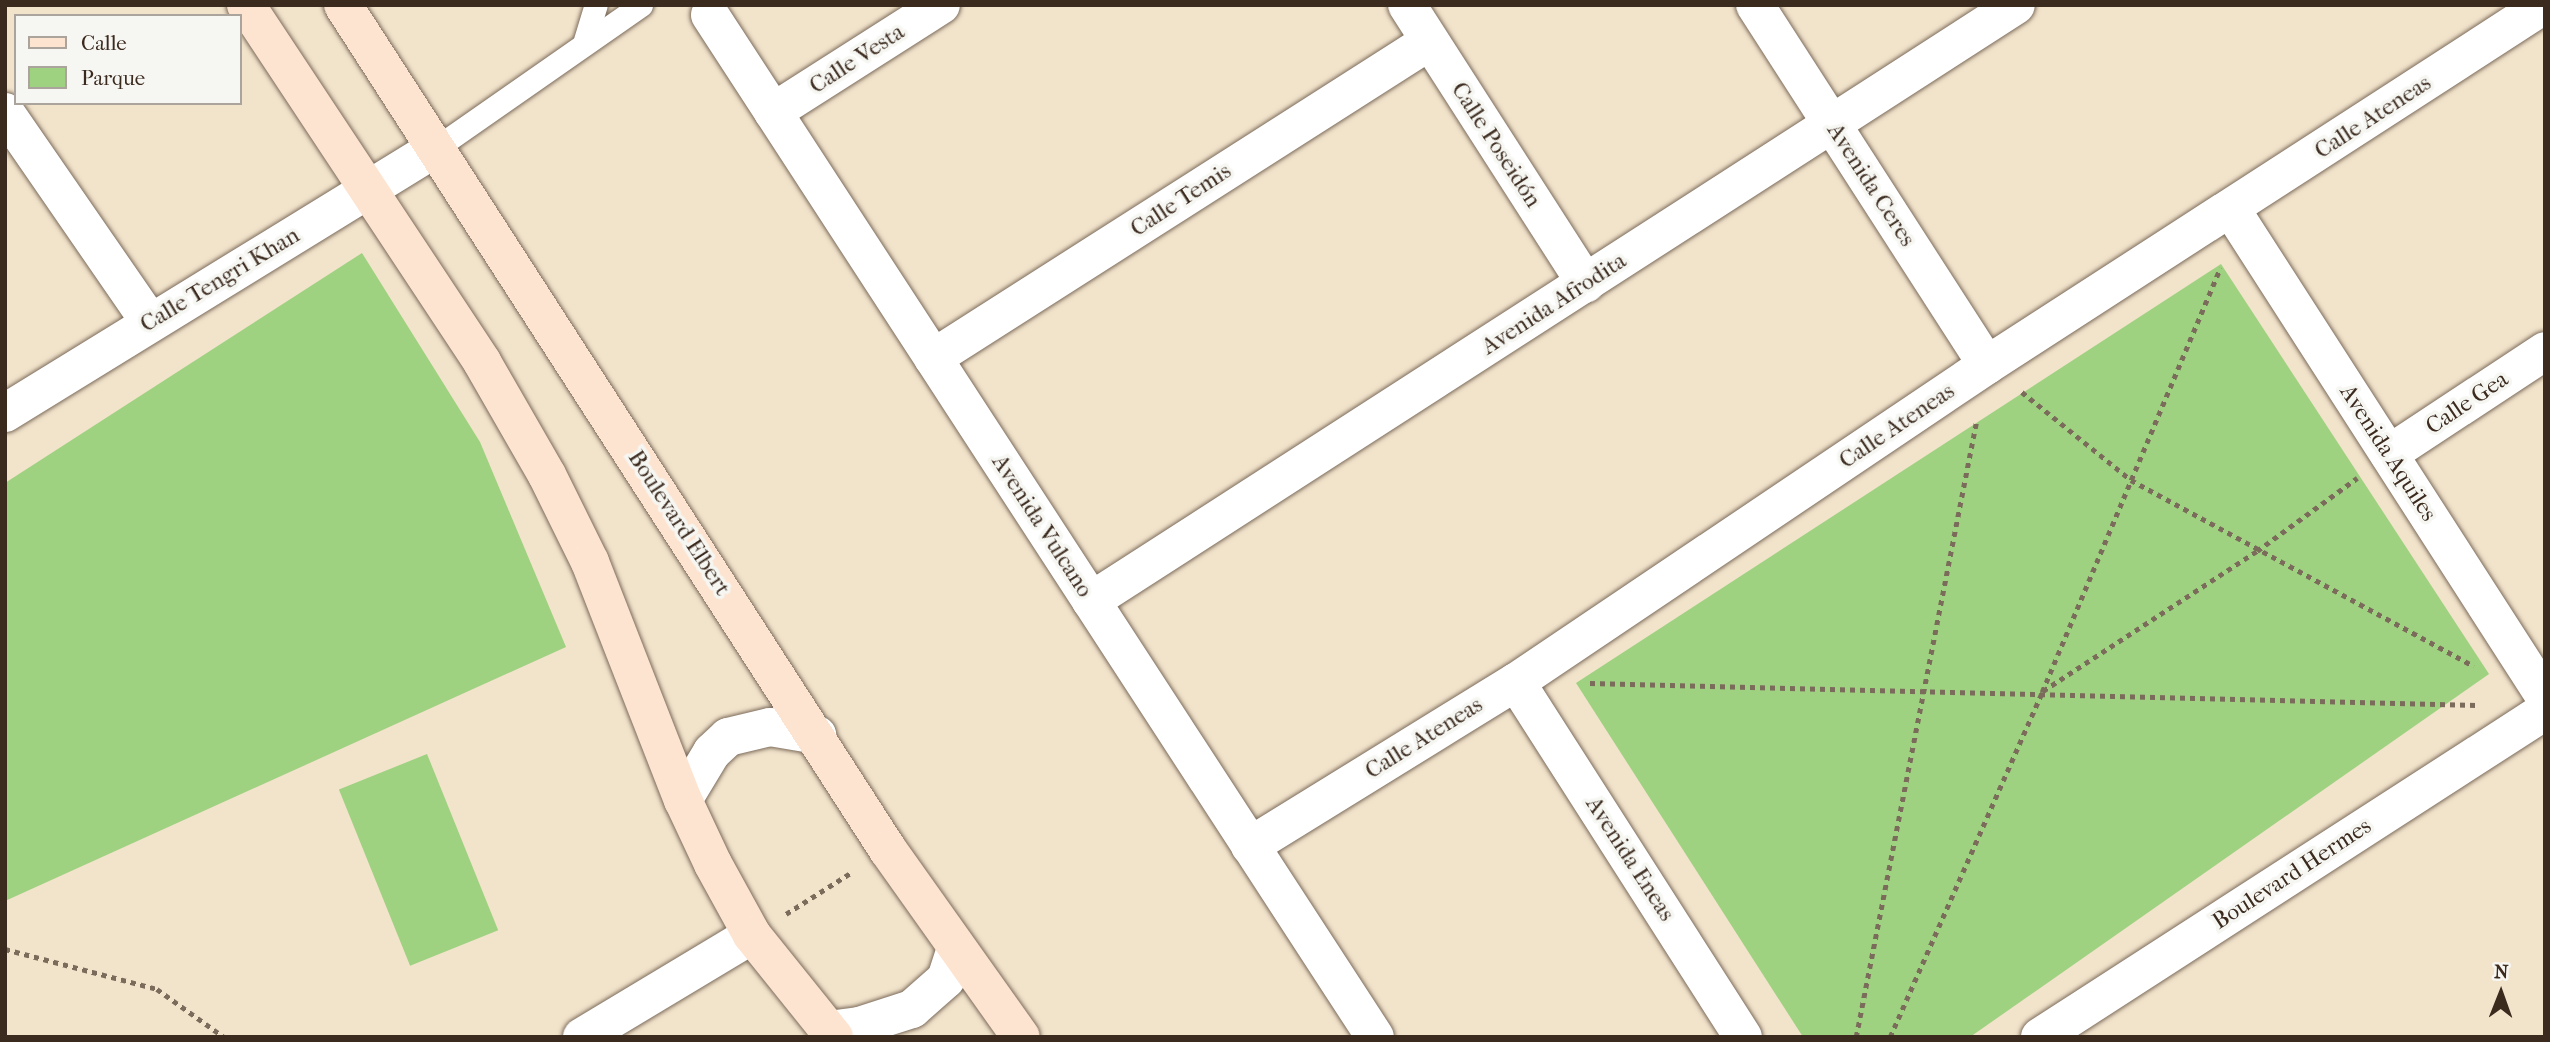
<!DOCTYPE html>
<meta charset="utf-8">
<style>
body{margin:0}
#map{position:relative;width:2550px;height:1042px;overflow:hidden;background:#f2e3cb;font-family:"IM FELL French Canon",serif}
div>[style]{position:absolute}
.green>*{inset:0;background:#9ed180;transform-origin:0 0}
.path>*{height:4.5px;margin-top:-2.25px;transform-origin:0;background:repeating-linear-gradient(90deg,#7b6b5b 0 5px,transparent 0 10px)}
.roads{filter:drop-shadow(0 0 2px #7b6b5b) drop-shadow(0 0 2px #7b6b5b)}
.lane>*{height:23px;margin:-11.5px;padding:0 11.5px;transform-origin:11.5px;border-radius:11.5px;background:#fff}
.street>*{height:38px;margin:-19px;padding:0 19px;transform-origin:19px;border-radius:19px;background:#fff}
.secondary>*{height:38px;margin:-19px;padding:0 19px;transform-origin:19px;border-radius:19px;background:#fde4d1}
span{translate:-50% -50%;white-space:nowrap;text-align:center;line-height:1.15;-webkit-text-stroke:7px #f6f6f2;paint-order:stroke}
.street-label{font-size:23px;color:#3b2a1e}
.frame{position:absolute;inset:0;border:7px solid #3b2a1e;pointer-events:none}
.legend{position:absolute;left:14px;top:14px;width:228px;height:91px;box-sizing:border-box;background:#f6f6f2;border:2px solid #aba49d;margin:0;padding:9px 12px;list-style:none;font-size:21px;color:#3b2a1e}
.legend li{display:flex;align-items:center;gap:14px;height:35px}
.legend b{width:35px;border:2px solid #aba49d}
.north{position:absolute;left:2466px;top:958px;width:70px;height:70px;-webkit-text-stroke:5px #f6f6f2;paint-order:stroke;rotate:1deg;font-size:19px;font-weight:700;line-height:28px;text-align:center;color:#3b2a1e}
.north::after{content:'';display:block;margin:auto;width:24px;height:32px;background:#3b2a1e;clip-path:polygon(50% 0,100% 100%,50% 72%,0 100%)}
</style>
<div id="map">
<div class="green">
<div style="clip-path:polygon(362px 253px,480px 442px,566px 647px,5px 901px,5px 483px)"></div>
<div style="clip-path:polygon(2221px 264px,2489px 674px,1970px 1037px,1803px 1037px,1576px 683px)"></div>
<div style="left:427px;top:754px;width:190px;height:95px;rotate:68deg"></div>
</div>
<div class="path">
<div style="left:2022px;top:392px;width:140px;rotate:38.9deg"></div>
<div style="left:2131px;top:480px;width:390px;rotate:28.5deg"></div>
<div style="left:1590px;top:683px;width:887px;rotate:1.42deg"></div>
<div style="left:2043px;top:691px;width:256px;rotate:-33.2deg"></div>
<div style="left:2257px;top:551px;width:124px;rotate:-36.1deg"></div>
<div style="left:786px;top:914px;width:78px;rotate:-32.5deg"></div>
<div style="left:5px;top:949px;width:157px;rotate:14.7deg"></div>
<div style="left:157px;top:989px;width:82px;rotate:35.6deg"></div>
<div style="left:1856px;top:1037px;width:626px;rotate:-78.94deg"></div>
<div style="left:1890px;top:1037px;width:377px;rotate:-66.2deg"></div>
<div style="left:2042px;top:692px;width:460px;rotate:-67.2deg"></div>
</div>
<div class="roads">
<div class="lane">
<div style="left:585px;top:40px;width:37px;rotate:-73deg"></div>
<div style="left:436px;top:148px;width:250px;rotate:-34.9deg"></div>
</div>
<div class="street">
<div style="left:1407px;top:5px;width:331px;rotate:57.3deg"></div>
<div style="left:1755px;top:5px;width:428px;rotate:57.2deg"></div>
<div style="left:710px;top:15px;width:1219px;rotate:56.95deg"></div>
<div style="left:5px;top:112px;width:255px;rotate:55.4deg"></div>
<div style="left:773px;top:112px;width:199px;rotate:-32.5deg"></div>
<div style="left:2231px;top:209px;width:580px;rotate:57.24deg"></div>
<div style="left:933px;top:358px;width:589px;rotate:-32.53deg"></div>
<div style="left:5px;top:413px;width:506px;rotate:-31.59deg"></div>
<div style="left:2389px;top:454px;width:187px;rotate:-33.4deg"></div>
<div style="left:1091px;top:601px;width:1100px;rotate:-32.79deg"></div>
<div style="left:1516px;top:682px;width:421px;rotate:57.4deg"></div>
<div style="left:683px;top:800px;width:56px;rotate:-58.9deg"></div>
<div style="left:712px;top:752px;width:22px;rotate:-43deg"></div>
<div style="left:728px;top:737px;width:43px;rotate:-13.4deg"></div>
<div style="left:770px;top:727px;width:48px;rotate:9.7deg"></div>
<div style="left:1250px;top:846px;width:312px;rotate:-31.7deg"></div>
<div style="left:1516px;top:682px;width:568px;rotate:-33.94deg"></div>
<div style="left:1987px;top:365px;width:663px;rotate:-32.88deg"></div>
<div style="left:828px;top:1030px;width:31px;rotate:-7deg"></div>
<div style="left:859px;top:1026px;width:56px;rotate:-17.8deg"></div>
<div style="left:912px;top:1009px;width:45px;rotate:-41.4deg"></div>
<div style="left:946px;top:979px;width:32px;rotate:-72deg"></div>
<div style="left:582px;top:1037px;width:198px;rotate:-31deg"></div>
<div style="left:2040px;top:1037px;width:601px;rotate:-32.84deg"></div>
</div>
<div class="secondary">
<div style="left:246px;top:5px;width:428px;rotate:56.5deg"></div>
<div style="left:482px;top:362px;width:130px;rotate:60.1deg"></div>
<div style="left:547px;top:475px;width:97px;rotate:63.7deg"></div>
<div style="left:590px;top:562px;width:256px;rotate:68.7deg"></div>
<div style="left:683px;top:800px;width:71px;rotate:64.9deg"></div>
<div style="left:713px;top:864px;width:81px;rotate:61.2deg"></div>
<div style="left:752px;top:935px;width:131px;rotate:51.2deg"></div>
<div style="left:343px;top:5px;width:1006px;rotate:57.18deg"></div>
<div style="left:888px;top:850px;width:229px;rotate:54.6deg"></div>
</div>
</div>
<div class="street-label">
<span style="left:857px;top:59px;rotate:-33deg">Calle Vesta</span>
<span style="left:2373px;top:117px;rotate:-33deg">Calle Ateneas</span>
<span style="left:1496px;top:145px;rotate:57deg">Calle Poseidón</span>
<span style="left:1871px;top:185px;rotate:57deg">Avenida Ceres</span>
<span style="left:1181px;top:200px;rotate:-33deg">Calle Temis</span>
<span style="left:220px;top:280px;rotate:-31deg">Calle Tengri Khan</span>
<span style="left:1554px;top:304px;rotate:-33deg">Avenida Afrodita</span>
<span style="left:2467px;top:403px;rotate:-34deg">Calle Gea</span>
<span style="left:1897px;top:426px;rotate:-34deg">Calle Ateneas</span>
<span style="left:2388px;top:453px;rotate:57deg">Avenida Aquiles</span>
<span style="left:679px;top:523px;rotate:57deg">Boulevard Elbert</span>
<span style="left:1042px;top:526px;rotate:57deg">Avenida Vulcano</span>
<span style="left:1424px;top:738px;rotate:-32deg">Calle Ateneas</span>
<span style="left:1630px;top:859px;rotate:57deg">Avenida Eneas</span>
<span style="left:2292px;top:874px;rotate:-33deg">Boulevard Hermes</span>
</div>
<div class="frame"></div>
<ul class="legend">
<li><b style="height:9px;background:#fde4d1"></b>Calle</li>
<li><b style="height:19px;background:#9ed180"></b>Parque</li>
</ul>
<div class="north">N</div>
</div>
